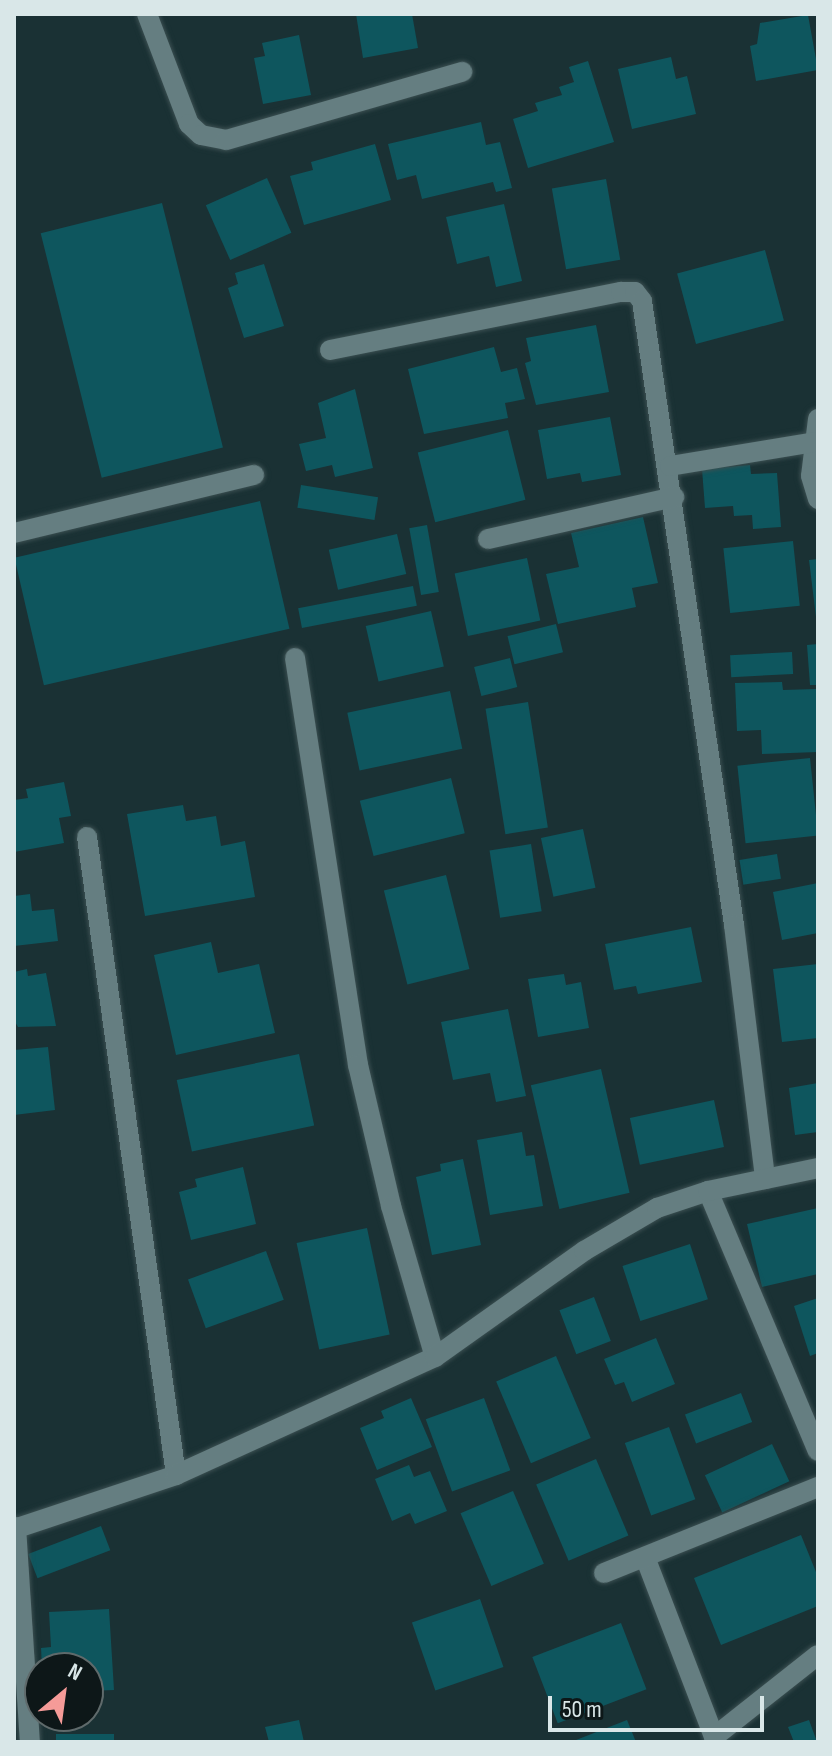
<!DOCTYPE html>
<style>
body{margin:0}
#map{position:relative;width:832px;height:1756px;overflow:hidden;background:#1a3134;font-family:"Sofia Sans Condensed",sans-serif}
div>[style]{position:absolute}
.building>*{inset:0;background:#0e565e;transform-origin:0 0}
.roads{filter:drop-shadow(0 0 2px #3b4f51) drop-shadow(0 0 2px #3b4f51)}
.minor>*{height:20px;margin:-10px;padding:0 10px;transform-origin:10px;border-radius:10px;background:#657e81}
span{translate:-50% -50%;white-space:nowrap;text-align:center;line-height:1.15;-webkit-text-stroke:7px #0d1718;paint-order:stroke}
.frame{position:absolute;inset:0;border:16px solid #d9e7e8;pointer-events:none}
.north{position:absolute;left:24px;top:1652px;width:80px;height:80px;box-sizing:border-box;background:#0d1718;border:2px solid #5f6a6b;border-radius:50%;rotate:29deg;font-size:22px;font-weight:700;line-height:32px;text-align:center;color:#d9e7e8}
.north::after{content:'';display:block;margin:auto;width:28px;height:36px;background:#f59b98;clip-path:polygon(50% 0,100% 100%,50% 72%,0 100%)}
.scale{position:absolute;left:548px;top:1696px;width:216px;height:36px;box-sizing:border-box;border:4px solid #d9e7e8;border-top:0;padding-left:10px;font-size:24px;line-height:28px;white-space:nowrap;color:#d9e7e8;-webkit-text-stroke:6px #0d1718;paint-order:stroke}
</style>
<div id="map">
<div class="building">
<div style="clip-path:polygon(356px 14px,412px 14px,418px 48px,363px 58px)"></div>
<div style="clip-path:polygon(808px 15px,818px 70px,756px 81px,750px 46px,757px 44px,760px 23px)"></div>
<div style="clip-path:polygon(299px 35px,311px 95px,263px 104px,254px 58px,265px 56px,262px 43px)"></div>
<div style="clip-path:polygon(671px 57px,676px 79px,687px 76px,696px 114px,632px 129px,618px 69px)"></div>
<div style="clip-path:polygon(588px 61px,614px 142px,528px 168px,513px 119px,538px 111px,535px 103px,562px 95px,559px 87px,574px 82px,569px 67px)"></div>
<div style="clip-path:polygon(481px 122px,486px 145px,500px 142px,512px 188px,496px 192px,493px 182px,422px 199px,416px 175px,397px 180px,388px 144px)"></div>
<div style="clip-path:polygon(375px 144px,391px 200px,304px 225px,290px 176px,313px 170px,311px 162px)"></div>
<div style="left:267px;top:178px;width:60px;height:67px;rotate:66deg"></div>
<div style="left:606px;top:179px;width:82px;height:55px;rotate:80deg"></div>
<div style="left:162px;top:203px;width:252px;height:125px;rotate:76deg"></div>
<div style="clip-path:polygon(504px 204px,522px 281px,496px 287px,489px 256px,457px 264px,446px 217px)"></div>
<div style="left:765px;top:250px;width:73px;height:91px;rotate:75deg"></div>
<div style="clip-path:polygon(264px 264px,284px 326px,244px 338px,228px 288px,238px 284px,235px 273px)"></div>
<div style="clip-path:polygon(596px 325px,609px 392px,536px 405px,525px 363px,531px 361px,526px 338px)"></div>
<div style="clip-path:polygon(494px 347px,501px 372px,517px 368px,525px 399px,505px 403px,508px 418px,424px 434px,408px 369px)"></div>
<div style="clip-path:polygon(355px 389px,373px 468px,335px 477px,332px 465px,306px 471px,299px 444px,326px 438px,318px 403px)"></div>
<div style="clip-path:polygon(610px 417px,621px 475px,582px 482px,580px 473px,547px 479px,538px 430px)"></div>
<div style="left:508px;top:430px;width:72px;height:93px;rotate:76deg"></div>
<div style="clip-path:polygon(750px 465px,751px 474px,777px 473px,781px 527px,753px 529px,752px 515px,734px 516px,733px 506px,705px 508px,702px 469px)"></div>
<div style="left:301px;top:485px;width:78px;height:23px;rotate:9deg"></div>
<div style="left:260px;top:501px;width:131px;height:252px;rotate:77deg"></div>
<div style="clip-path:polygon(643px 517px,658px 583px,632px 588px,636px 607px,558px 624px,546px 574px,579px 567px,571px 533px)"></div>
<div style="left:427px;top:525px;width:68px;height:18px;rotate:80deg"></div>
<div style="left:397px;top:534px;width:41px;height:70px;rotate:77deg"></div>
<div style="left:793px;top:541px;width:65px;height:70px;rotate:84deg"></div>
<div style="left:527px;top:558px;width:64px;height:74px;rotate:78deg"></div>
<div style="clip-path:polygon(818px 559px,818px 617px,816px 617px,809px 560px)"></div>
<div style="left:413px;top:586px;width:20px;height:117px;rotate:79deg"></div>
<div style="left:431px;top:611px;width:57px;height:67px;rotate:77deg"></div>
<div style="left:556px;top:624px;width:29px;height:50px;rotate:76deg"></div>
<div style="clip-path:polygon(818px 644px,818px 685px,810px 685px,807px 645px)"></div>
<div style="left:792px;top:652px;width:22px;height:62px;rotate:87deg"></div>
<div style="left:510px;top:658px;width:30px;height:37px;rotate:76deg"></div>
<div style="clip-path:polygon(782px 682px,783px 690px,816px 689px,818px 752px,762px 754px,761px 730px,737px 731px,735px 683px)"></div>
<div style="left:450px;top:691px;width:59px;height:105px;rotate:78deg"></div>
<div style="left:528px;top:702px;width:127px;height:43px;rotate:81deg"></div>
<div style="left:810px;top:758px;width:78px;height:73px;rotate:84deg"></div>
<div style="left:451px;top:778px;width:57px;height:94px;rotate:76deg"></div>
<div style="clip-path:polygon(64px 782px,71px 816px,59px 818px,64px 843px,14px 852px,14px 800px,28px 798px,26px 789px)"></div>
<div style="clip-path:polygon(183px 805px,186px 821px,216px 816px,221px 846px,245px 841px,255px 897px,145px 916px,127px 814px)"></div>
<div style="left:583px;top:829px;width:60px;height:43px;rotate:78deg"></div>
<div style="left:531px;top:844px;width:68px;height:42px;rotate:81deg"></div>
<div style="left:777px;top:854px;width:25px;height:38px;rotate:81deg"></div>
<div style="left:446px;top:875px;width:97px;height:64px;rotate:76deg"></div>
<div style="clip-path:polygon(818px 883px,818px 933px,782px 940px,773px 892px)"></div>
<div style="clip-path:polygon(30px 894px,32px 911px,54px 909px,58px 941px,14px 946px,14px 896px)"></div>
<div style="clip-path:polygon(691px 927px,702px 982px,638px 994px,636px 986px,614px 990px,605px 944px)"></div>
<div style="clip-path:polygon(211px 942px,218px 973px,259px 964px,275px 1033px,176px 1055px,154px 955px)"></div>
<div style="clip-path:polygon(818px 964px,818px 1038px,782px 1042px,773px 969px)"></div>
<div style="clip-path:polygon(27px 969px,28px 976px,46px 973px,56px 1026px,18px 1027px,14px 1020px,14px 972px)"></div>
<div style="clip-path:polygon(564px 974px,566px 985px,581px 982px,589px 1028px,538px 1037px,528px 979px)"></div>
<div style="clip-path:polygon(508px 1009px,526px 1096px,496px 1102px,490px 1073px,453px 1080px,441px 1022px)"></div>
<div style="clip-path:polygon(48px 1047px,55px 1110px,14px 1115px,14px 1050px)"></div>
<div style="left:299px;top:1054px;width:73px;height:125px;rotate:78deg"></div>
<div style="left:601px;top:1069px;width:127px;height:72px;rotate:77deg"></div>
<div style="clip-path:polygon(818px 1083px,818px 1132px,795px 1135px,789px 1088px)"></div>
<div style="left:714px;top:1100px;width:48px;height:86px;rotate:78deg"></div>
<div style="clip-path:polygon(522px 1132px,526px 1156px,534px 1155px,543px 1206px,490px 1215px,477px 1140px)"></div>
<div style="clip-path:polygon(463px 1159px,481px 1245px,432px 1255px,416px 1177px,441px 1171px,440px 1164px)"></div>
<div style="clip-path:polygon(243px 1167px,256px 1224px,191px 1240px,179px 1192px,197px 1187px,195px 1179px)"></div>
<div style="clip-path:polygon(818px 1208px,818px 1274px,762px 1287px,747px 1224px)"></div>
<div style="left:367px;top:1228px;width:109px;height:72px;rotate:78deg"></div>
<div style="left:690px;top:1244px;width:58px;height:71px;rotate:72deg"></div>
<div style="left:266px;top:1251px;width:52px;height:83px;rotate:70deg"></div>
<div style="left:594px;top:1297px;width:47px;height:37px;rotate:69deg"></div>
<div style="clip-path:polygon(818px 1298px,818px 1353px,810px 1356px,794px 1306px)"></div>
<div style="clip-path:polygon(656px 1338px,675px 1384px,632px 1402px,624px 1382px,615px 1385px,604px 1359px)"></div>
<div style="left:556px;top:1356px;width:89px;height:65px;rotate:67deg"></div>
<div style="left:741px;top:1393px;width:31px;height:60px;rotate:69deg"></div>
<div style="clip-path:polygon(411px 1398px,432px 1447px,377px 1470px,360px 1428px,384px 1418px,381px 1411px)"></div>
<div style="left:484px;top:1398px;width:77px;height:62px;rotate:70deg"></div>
<div style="left:669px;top:1427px;width:77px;height:47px;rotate:70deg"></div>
<div style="left:772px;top:1444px;width:41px;height:74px;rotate:65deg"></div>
<div style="left:596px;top:1459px;width:83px;height:65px;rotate:67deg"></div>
<div style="clip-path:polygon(409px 1465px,414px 1477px,430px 1471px,447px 1511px,415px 1524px,410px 1513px,392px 1521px,375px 1479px)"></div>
<div style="left:513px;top:1491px;width:79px;height:57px;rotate:67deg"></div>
<div style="left:101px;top:1526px;width:26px;height:78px;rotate:69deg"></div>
<div style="clip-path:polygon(801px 1535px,818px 1577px,818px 1606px,721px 1645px,694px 1578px)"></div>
<div style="left:480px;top:1599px;width:72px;height:72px;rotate:71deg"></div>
<div style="clip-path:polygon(109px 1609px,114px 1690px,88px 1691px,88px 1668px,42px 1668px,41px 1648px,51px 1647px,49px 1612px)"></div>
<div style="left:621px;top:1623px;width:71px;height:95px;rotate:69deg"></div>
<div style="clip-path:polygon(299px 1720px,304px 1742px,269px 1742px,265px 1727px)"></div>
<div style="clip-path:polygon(627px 1720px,636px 1742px,571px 1742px)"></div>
<div style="clip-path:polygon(809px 1720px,817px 1742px,794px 1742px,788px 1727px)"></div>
<div style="left:56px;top:1734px;width:58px;height:8px"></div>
</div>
<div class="roads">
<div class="minor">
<div style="left:147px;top:14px;width:118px;rotate:69.1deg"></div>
<div style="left:189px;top:124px;width:16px;rotate:43deg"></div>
<div style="left:201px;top:135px;width:25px;rotate:11deg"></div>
<div style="left:226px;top:140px;width:246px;rotate:-16.1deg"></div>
<div style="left:330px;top:350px;width:297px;rotate:-11.3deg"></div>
<div style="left:621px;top:292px;width:14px"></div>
<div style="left:635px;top:292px;width:11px;rotate:52deg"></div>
<div style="left:642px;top:301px;width:631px;rotate:81.61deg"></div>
<div style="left:734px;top:925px;width:256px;rotate:83deg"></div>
<div style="left:818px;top:419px;width:57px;rotate:97deg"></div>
<div style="left:811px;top:476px;width:24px;rotate:73deg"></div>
<div style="left:670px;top:466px;width:147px;rotate:-9.4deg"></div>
<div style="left:14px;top:533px;width:247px;rotate:-13.6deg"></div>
<div style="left:488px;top:539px;width:191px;rotate:-12.7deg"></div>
<div style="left:295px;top:658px;width:412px;rotate:81.2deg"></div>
<div style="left:358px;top:1065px;width:145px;rotate:76.8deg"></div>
<div style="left:391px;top:1206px;width:157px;rotate:73.8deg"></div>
<div style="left:87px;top:837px;width:644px;rotate:82.06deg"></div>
<div style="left:708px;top:1191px;width:282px;rotate:67.1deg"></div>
<div style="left:16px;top:1527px;width:215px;rotate:86.3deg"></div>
<div style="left:14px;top:1529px;width:171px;rotate:-18.4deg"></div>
<div style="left:176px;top:1475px;width:285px;rotate:-24.5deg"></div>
<div style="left:435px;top:1357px;width:183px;rotate:-35.4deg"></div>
<div style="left:584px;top:1251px;width:85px;rotate:-30.5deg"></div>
<div style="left:657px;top:1208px;width:54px;rotate:-18.4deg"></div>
<div style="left:708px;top:1191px;width:112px;rotate:-11.8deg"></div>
<div style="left:645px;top:1557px;width:198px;rotate:69deg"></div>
<div style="left:604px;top:1573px;width:231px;rotate:-21.9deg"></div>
<div style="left:714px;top:1737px;width:132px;rotate:-38.3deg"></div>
</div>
</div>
<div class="frame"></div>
<div class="north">N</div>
<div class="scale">50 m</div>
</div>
